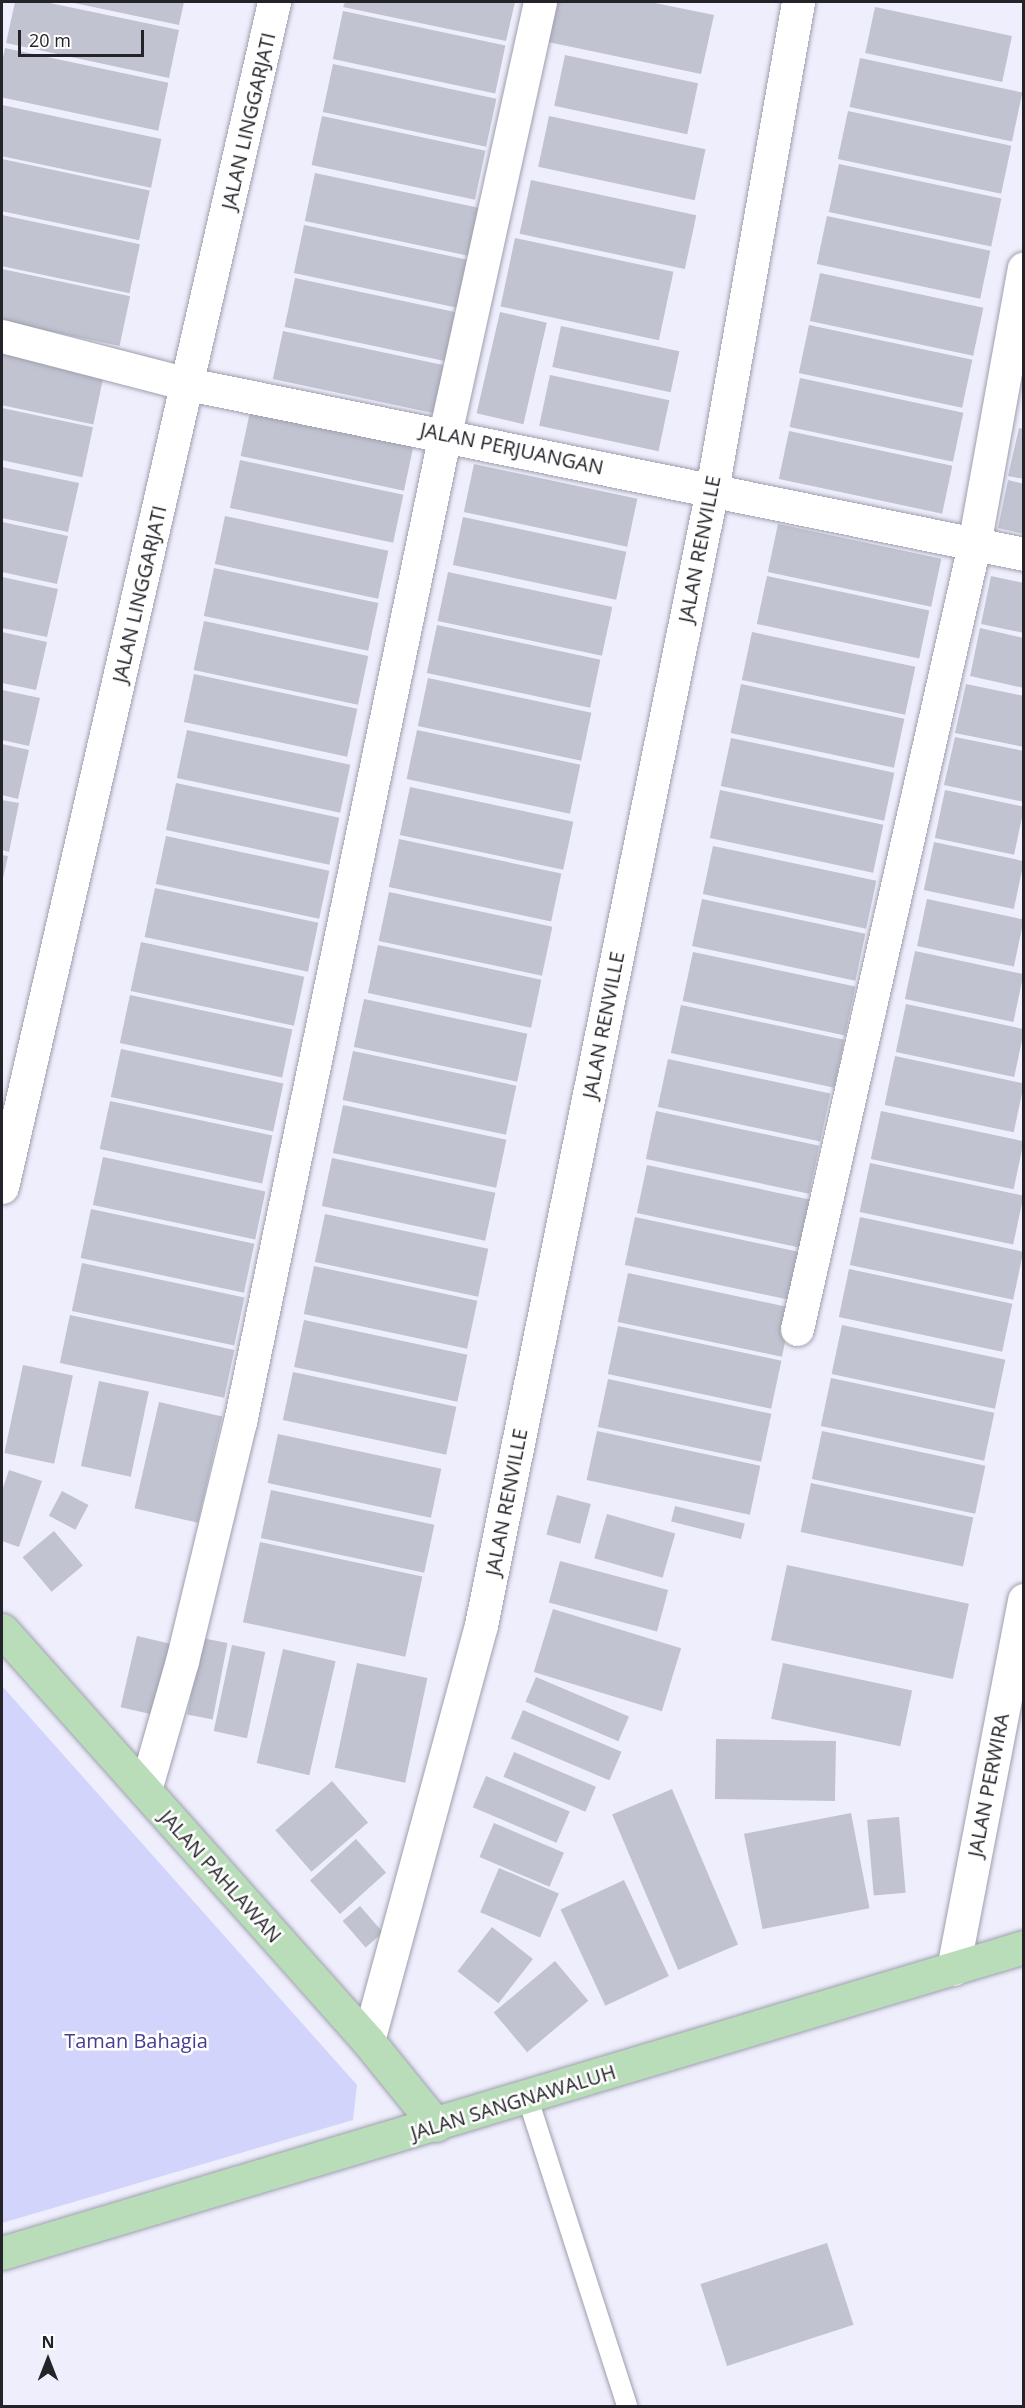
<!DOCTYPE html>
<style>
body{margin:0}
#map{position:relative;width:1025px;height:2408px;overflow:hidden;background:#eeeefd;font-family:"Open Sans",sans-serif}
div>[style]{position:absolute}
.green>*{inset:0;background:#d2d4fb}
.building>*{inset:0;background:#c2c3d1;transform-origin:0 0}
.roads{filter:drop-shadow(0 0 2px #9e9fad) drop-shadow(0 0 2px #9e9fad)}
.lane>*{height:20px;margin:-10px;padding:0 10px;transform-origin:10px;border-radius:10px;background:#fff}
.street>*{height:33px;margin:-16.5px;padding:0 16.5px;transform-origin:16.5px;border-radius:16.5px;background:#fff}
.primary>*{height:33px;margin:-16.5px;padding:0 16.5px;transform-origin:16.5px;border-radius:16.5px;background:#b9ddb8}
span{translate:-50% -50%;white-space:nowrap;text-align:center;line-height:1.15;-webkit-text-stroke:5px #fff;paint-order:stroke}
.street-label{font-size:20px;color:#232329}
.park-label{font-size:20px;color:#463d95}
.frame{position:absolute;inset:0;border:3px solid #232329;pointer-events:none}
.north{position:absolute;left:18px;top:2330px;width:60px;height:60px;-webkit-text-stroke:4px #fff;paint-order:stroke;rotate:0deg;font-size:16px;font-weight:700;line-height:24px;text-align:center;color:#232329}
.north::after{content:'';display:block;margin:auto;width:21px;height:27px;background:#232329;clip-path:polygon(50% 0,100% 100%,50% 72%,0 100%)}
.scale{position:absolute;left:18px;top:30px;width:126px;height:27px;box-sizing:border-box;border:3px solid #232329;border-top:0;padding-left:8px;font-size:18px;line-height:21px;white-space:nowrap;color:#232329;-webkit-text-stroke:4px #fff;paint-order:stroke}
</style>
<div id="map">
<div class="green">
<div style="clip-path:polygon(2px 1686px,357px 2085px,353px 2120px,2px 2223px)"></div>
</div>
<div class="building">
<div style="clip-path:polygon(15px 2px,45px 2px,179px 30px,169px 78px,6px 43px)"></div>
<div style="clip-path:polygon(345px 2px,515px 2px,506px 41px,343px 7px)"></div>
<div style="clip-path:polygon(557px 2px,650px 2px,714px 15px,701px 74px,548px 42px)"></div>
<div style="clip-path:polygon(74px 3px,74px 2px,184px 2px,179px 25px)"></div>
<div style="left:875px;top:7px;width:140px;height:47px;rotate:12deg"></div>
<div style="left:343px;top:11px;width:166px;height:49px;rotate:12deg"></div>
<div style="left:5px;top:48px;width:167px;height:49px;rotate:12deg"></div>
<div style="left:565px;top:55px;width:136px;height:52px;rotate:12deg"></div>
<div style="left:860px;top:58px;width:166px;height:50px;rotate:12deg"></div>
<div style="left:333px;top:64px;width:167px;height:49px;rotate:12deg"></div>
<div style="left:2px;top:105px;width:163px;height:50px;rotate:12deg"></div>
<div style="left:848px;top:111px;width:167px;height:49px;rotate:12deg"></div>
<div style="left:322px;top:116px;width:167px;height:50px;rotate:12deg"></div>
<div style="left:549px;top:116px;width:160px;height:52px;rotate:12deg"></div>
<div style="left:2px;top:159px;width:151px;height:51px;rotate:12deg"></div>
<div style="left:839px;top:164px;width:166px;height:49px;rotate:12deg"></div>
<div style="left:315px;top:173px;width:167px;height:49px;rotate:12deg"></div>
<div style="left:531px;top:180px;width:169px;height:55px;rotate:12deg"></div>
<div style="left:2px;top:215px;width:141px;height:50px;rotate:12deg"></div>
<div style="left:827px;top:216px;width:167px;height:49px;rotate:12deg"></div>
<div style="left:304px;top:225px;width:167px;height:49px;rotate:12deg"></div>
<div style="left:515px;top:238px;width:162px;height:70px;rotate:12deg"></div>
<div style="left:2px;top:269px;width:131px;height:51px;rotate:12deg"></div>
<div style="left:820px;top:273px;width:167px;height:49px;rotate:12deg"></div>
<div style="left:295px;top:278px;width:166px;height:50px;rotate:12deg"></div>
<div style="left:500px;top:312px;width:48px;height:104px;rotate:13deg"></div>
<div style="left:809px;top:325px;width:167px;height:49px;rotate:12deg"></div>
<div style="left:561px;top:326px;width:121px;height:42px;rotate:12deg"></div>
<div style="left:283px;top:331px;width:167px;height:49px;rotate:12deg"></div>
<div style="left:2px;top:354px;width:104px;height:50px;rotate:12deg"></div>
<div style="left:550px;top:375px;width:122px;height:52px;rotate:12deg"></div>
<div style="left:800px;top:378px;width:167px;height:50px;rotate:12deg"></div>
<div style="left:251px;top:407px;width:167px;height:50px;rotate:12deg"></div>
<div style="left:2px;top:408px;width:93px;height:51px;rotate:12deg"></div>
<div style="clip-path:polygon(1019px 428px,1024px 429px,1024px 479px,1008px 476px)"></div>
<div style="left:789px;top:431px;width:167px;height:49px;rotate:12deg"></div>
<div style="left:240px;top:460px;width:167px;height:49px;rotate:12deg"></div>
<div style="left:474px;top:464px;width:167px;height:49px;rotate:12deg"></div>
<div style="clip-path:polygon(2px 467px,79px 483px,68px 532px,2px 518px)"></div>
<div style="clip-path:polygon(1008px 480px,1024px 484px,1024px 534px,998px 528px)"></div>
<div style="left:225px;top:516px;width:167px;height:49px;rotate:12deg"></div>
<div style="left:463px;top:517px;width:167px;height:49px;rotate:12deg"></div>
<div style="clip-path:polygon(2px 522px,68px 536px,57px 584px,2px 572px)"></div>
<div style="left:778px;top:524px;width:167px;height:49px;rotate:12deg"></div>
<div style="left:214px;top:568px;width:168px;height:49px;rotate:12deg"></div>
<div style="left:448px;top:572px;width:168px;height:50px;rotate:12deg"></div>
<div style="left:767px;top:576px;width:166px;height:49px;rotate:12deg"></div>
<div style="clip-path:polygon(991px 576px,1024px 583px,1024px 633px,981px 624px)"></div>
<div style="clip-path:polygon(2px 577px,58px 589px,47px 637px,2px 628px)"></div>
<div style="left:204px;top:621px;width:168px;height:50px;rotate:12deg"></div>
<div style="left:437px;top:625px;width:167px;height:49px;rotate:12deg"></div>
<div style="clip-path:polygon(980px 628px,1024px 638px,1024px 688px,970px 676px)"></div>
<div style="clip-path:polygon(2px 632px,47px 642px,36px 690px,2px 683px)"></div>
<div style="left:752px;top:632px;width:167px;height:49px;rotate:12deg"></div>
<div style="left:194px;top:674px;width:167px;height:49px;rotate:12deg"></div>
<div style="left:428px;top:678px;width:167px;height:49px;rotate:12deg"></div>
<div style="left:741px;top:684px;width:167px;height:50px;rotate:12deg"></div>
<div style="clip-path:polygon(966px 684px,1024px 696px,1024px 747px,955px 733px)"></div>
<div style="clip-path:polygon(2px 690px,40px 698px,29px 746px,2px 740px)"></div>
<div style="left:187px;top:730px;width:167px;height:49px;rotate:12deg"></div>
<div style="left:417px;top:730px;width:167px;height:50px;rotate:12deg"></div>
<div style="clip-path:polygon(955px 737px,1024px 751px,1024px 802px,944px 785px)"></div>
<div style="left:731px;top:738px;width:167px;height:49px;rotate:12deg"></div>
<div style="clip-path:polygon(2px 744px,29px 750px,18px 799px,2px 795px)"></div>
<div style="left:176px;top:783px;width:167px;height:48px;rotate:12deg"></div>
<div style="left:410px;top:787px;width:167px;height:49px;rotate:12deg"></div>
<div style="left:720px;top:790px;width:167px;height:49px;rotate:12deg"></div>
<div style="left:945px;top:790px;width:81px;height:49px;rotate:12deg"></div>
<div style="clip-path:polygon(2px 800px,19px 803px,9px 852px,2px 850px)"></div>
<div style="left:166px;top:836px;width:167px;height:49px;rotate:12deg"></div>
<div style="left:399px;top:839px;width:166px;height:49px;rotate:12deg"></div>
<div style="left:934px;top:842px;width:92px;height:49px;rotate:12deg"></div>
<div style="left:713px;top:846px;width:167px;height:49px;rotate:12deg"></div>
<div style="clip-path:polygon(2px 855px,8px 856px,2px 883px)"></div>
<div style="left:155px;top:888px;width:167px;height:50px;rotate:12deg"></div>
<div style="left:389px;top:892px;width:167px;height:50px;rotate:12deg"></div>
<div style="left:702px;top:899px;width:167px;height:48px;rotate:12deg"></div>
<div style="left:927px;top:899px;width:99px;height:48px;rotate:12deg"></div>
<div style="left:141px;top:942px;width:167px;height:50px;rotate:12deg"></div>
<div style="left:378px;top:945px;width:167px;height:49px;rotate:12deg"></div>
<div style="left:915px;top:951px;width:111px;height:49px;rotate:12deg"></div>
<div style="left:693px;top:952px;width:166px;height:50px;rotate:12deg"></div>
<div style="left:130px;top:995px;width:166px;height:49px;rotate:12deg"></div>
<div style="left:364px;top:999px;width:167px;height:49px;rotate:12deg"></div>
<div style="left:906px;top:1004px;width:121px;height:49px;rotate:12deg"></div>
<div style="left:681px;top:1005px;width:167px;height:49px;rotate:12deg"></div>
<div style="left:121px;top:1049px;width:166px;height:49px;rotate:12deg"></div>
<div style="left:353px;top:1051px;width:167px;height:50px;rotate:12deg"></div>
<div style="left:895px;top:1056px;width:132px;height:50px;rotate:12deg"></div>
<div style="left:668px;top:1059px;width:166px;height:49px;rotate:12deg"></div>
<div style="left:110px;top:1101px;width:166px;height:49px;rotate:12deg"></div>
<div style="left:343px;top:1105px;width:167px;height:49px;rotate:12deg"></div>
<div style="left:656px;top:1111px;width:167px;height:49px;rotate:12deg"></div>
<div style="left:881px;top:1111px;width:146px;height:49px;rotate:12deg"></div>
<div style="left:103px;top:1157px;width:166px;height:49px;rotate:12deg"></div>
<div style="left:332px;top:1158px;width:167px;height:49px;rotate:12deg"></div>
<div style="left:870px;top:1163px;width:157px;height:50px;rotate:12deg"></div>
<div style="left:647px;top:1165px;width:166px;height:49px;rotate:12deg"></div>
<div style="left:91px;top:1209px;width:167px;height:50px;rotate:12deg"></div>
<div style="left:325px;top:1214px;width:167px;height:49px;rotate:12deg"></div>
<div style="left:635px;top:1217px;width:168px;height:49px;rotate:12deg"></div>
<div style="left:860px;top:1217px;width:167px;height:49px;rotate:12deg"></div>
<div style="left:82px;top:1263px;width:166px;height:49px;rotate:12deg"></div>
<div style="left:314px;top:1266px;width:167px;height:49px;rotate:12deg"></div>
<div style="left:849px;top:1269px;width:167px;height:49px;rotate:12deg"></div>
<div style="left:628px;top:1273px;width:168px;height:50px;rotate:12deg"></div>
<div style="left:70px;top:1315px;width:168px;height:49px;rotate:12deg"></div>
<div style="left:304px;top:1320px;width:167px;height:48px;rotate:12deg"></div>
<div style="left:842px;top:1325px;width:167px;height:50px;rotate:12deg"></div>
<div style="left:618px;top:1326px;width:167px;height:49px;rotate:12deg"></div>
<div style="left:23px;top:1365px;width:51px;height:90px;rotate:12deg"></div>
<div style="left:293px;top:1372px;width:167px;height:49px;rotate:12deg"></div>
<div style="left:831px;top:1378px;width:167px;height:49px;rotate:12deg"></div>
<div style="left:608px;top:1379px;width:167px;height:49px;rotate:12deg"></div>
<div style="left:99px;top:1381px;width:51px;height:87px;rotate:12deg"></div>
<div style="left:159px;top:1402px;width:65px;height:109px;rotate:13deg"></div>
<div style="left:597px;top:1431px;width:167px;height:50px;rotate:12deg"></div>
<div style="left:822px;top:1431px;width:167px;height:49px;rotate:12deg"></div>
<div style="left:278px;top:1434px;width:167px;height:50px;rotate:12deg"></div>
<div style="clip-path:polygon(9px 1470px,42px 1481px,19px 1547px,2px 1541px,2px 1491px)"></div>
<div style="left:811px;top:1483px;width:166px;height:50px;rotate:12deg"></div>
<div style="left:271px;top:1490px;width:167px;height:49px;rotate:12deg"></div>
<div style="left:62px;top:1491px;width:30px;height:28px;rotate:28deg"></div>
<div style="left:557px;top:1495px;width:35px;height:41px;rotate:15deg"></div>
<div style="left:675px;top:1506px;width:72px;height:16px;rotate:14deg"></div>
<div style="left:607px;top:1514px;width:71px;height:46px;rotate:16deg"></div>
<div style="left:54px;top:1531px;width:45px;height:41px;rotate:50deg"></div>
<div style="left:260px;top:1542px;width:166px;height:82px;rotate:12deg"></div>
<div style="left:560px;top:1561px;width:112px;height:43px;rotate:15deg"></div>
<div style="left:787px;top:1565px;width:186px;height:77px;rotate:12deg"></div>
<div style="left:553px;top:1609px;width:134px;height:66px;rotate:17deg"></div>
<div style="left:137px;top:1636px;width:41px;height:73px;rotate:13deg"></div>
<div style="left:202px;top:1638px;width:26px;height:78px;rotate:11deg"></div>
<div style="left:232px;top:1645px;width:34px;height:88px;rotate:12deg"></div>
<div style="left:283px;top:1649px;width:54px;height:117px;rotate:13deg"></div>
<div style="left:357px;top:1663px;width:72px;height:107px;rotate:12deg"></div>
<div style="left:783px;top:1663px;width:132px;height:57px;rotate:12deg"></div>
<div style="left:536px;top:1677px;width:101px;height:27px;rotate:23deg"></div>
<div style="left:523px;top:1710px;width:107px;height:31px;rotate:23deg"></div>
<div style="left:716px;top:1739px;width:120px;height:60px;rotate:1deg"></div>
<div style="left:514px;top:1752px;width:89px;height:27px;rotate:23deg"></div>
<div style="left:486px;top:1776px;width:91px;height:34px;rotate:23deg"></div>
<div style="left:332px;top:1781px;width:55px;height:75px;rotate:49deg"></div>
<div style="left:672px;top:1789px;width:169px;height:65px;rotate:67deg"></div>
<div style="left:851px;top:1813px;width:97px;height:109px;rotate:79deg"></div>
<div style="left:899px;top:1817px;width:76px;height:32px;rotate:85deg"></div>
<div style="left:494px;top:1823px;width:76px;height:37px;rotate:23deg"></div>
<div style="left:356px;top:1839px;width:45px;height:62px;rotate:48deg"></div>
<div style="left:499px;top:1868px;width:65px;height:48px;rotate:23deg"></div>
<div style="left:624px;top:1880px;width:106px;height:70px;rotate:65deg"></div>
<div style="left:360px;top:1906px;width:35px;height:23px;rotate:49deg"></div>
<div style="left:492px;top:1927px;width:52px;height:56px;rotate:38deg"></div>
<div style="left:555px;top:1961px;width:52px;height:80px;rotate:50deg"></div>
<div style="left:827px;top:2243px;width:86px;height:133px;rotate:72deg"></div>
</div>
<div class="roads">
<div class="lane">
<div style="left:528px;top:2099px;width:323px;rotate:72.1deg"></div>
</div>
<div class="street">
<div style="left:2px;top:336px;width:192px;rotate:14.5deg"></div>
<div style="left:188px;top:384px;width:853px;rotate:11.49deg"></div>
<div style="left:2px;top:1187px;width:1216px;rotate:-77.07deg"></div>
<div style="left:797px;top:1329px;width:804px;rotate:-77.28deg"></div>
<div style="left:974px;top:545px;width:281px;rotate:-79.8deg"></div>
<div style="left:145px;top:1790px;width:134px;rotate:-74deg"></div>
<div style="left:182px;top:1661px;width:246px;rotate:-76.4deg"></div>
<div style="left:240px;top:1422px;width:1009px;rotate:-78.28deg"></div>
<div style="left:445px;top:434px;width:442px;rotate:-77.6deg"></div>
<div style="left:953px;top:1969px;width:376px;rotate:-79.1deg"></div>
<div style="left:368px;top:2041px;width:431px;rotate:-74.8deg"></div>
<div style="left:481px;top:1625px;width:1158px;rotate:-78.5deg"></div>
<div style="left:712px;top:490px;width:496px;rotate:-80deg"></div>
</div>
<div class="primary">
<div style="left:2px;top:1630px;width:550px;rotate:48.31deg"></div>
<div style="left:368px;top:2041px;width:108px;rotate:51deg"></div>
<div style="left:2px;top:2253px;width:1067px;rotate:-16.67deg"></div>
</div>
</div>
<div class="street-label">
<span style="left:248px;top:121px;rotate:-77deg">JALAN LINGGARJATI</span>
<span style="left:512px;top:448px;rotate:12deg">JALAN PERJUANGAN</span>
<span style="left:699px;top:549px;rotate:-79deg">JALAN RENVILLE</span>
<span style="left:139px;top:594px;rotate:-77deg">JALAN LINGGARJATI</span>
<span style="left:603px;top:1025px;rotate:-79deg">JALAN RENVILLE</span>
<span style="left:506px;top:1502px;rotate:-79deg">JALAN RENVILLE</span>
<span style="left:988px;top:1785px;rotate:-79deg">JALAN PERWIRA</span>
<span style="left:221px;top:1876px;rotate:48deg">JALAN PAHLAWAN</span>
<span style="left:513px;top:2102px;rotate:-17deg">JALAN SANGNAWALUH</span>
</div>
<div class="park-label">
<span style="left:136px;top:2040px">Taman Bahagia</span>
</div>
<div class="frame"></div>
<div class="north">N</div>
<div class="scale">20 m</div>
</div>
